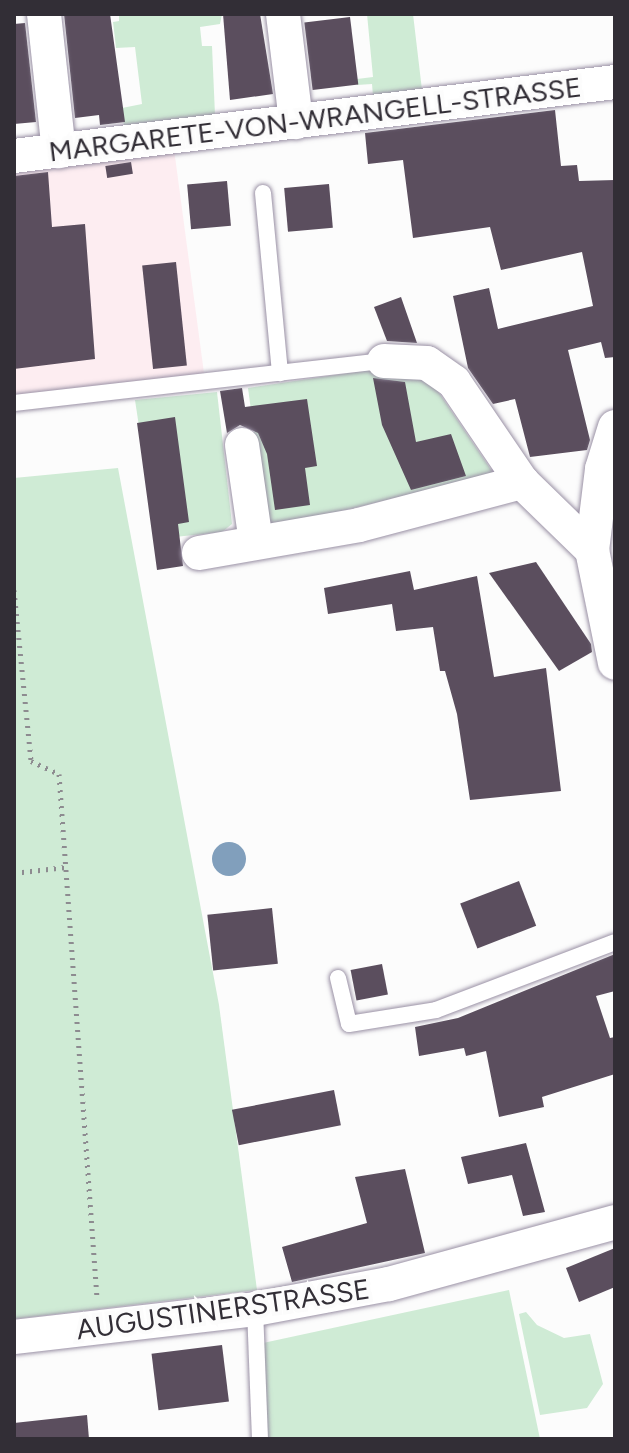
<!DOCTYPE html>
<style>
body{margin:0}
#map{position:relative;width:629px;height:1453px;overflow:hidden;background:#fcfcfc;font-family:Figtree,sans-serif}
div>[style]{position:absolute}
.commercial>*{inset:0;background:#fdedf1}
.green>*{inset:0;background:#cfebd5}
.water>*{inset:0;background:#819fbc}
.round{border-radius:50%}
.building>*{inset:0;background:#5b4e5e;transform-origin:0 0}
.path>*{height:5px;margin-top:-2.5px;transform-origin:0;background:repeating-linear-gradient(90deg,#8d8b90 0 2px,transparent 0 8px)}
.roads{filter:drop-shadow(0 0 2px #9a91a5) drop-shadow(0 0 2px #9a91a5)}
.service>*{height:16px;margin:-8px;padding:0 8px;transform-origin:8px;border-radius:8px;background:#fff}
.minor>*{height:34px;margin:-17px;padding:0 17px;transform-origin:17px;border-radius:17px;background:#fff}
span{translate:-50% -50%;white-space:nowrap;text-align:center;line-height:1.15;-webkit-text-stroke:8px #fcfcfc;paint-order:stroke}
.street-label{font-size:28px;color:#322e36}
.frame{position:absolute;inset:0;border:16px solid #322e36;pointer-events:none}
</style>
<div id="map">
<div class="commercial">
<div style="clip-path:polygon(174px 149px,206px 388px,14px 409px,14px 166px)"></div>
</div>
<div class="green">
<div style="clip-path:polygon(119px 14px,222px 14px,220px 24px,200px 27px,202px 46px,212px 46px,215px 115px,124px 126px,122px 108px,142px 104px,135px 47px,116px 48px,113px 22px,119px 21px)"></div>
<div style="clip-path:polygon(367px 14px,413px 14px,422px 90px,373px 96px,372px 84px,357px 85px,357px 79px,373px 77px)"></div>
<div style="clip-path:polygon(382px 368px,429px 378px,494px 474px,267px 529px,248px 388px)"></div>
<div style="clip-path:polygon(217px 392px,232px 524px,222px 532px,156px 539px,135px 400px)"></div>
<div style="clip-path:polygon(118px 468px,219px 1005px,257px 1290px,14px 1319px,14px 478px)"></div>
<div style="clip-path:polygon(509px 1290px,540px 1439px,262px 1439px,263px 1343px)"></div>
<div style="clip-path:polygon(526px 1312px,537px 1325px,564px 1338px,590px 1334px,603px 1384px,587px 1408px,540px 1415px,519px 1314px)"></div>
</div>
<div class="water">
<div class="round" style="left:212px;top:842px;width:34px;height:34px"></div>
</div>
<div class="building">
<div style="clip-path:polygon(64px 14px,110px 14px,125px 122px,100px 125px,99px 115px,75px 118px)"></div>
<div style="clip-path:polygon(223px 14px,260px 14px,273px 94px,230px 100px)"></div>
<div style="left:350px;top:17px;width:68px;height:46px;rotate:83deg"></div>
<div style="clip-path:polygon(25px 23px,36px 122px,14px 124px,14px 24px)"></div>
<div style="clip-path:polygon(555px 110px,561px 166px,577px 165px,579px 181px,615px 180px,615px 357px,605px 358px,601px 342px,568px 350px,590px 440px,587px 450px,530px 457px,515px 399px,493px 404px,468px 368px,453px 296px,489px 288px,498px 329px,593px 306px,582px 252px,501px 270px,490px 227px,413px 238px,403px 160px,368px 164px,365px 133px)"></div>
<div style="left:131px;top:162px;width:12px;height:26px;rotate:81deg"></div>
<div style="clip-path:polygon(48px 172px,52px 227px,85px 224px,95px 359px,14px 369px,14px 176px)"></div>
<div style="left:227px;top:181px;width:45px;height:40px;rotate:85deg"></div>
<div style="left:329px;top:184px;width:44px;height:45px;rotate:85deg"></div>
<div style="left:176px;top:262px;width:104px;height:34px;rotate:84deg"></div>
<div style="clip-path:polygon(401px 297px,417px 343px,387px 341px,374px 307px)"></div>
<div style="clip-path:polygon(373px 378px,405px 382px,416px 442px,451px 434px,466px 476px,411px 490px,382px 425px)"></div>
<div style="clip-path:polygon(242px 388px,245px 407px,307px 399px,317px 466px,305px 468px,310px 505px,275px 510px,267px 454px,258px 433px,240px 425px,227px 433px,220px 391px)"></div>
<div style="clip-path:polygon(175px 417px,189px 522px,178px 524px,183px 566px,157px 570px,137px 423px)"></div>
<div style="clip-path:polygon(536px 562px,591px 644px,592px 652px,559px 671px,489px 573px)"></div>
<div style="clip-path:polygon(410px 571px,414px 590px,477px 576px,494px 677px,546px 668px,561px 791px,470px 800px,457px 714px,445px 671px,440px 671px,433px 627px,396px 631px,392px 604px,328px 614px,324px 588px)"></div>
<div style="left:519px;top:881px;width:48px;height:63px;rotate:69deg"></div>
<div style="left:272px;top:908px;width:56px;height:65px;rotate:84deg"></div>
<div style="clip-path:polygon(615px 954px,615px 991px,596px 996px,610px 1038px,615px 1037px,615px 1074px,542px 1097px,544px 1107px,499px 1117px,486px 1051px,466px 1056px,464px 1048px,419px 1056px,415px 1027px,458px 1018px)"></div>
<div style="left:382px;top:964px;width:31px;height:32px;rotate:79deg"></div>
<div style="left:334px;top:1090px;width:36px;height:104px;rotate:79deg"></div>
<div style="clip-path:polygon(526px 1143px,545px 1212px,523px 1216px,512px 1175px,468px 1184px,461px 1157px)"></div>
<div style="clip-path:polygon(405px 1169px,425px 1253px,292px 1282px,282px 1247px,367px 1223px,355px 1177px)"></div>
<div style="clip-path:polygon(615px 1248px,615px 1287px,579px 1302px,566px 1268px)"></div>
<div style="left:222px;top:1345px;width:57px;height:71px;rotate:83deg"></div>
<div style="clip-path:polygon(87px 1415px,89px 1439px,14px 1439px,14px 1423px)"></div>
</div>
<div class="path">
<div style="left:14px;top:590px;width:172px;rotate:84.3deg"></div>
<div style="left:31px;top:761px;width:31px;rotate:25deg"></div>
<div style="left:59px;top:774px;width:525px;rotate:85.85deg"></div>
<div style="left:14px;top:873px;width:52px;rotate:-6.6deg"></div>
</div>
<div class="roads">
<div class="service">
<div style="left:263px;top:193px;width:181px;rotate:84.6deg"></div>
<div style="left:14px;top:403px;width:372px;rotate:-6.5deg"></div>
<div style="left:338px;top:978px;width:47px;rotate:76.6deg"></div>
<div style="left:349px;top:1024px;width:88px;rotate:-9.1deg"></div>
<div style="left:436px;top:1010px;width:191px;rotate:-20.8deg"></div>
<div style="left:255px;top:1309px;width:130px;rotate:87.8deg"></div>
</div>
<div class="minor">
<div style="left:44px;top:14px;width:138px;rotate:83.8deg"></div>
<div style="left:283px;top:14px;width:109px;rotate:83.1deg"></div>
<div style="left:14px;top:156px;width:606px;rotate:-7.02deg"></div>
<div style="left:384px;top:361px;width:43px;rotate:2.7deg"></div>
<div style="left:427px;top:363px;width:33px;rotate:35deg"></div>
<div style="left:454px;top:382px;width:121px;rotate:55.8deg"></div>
<div style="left:522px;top:482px;width:98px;rotate:44.2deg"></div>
<div style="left:615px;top:427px;width:44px;rotate:107.2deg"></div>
<div style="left:602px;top:469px;width:82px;rotate:97deg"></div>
<div style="left:592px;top:550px;width:115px;rotate:78.5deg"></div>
<div style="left:242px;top:445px;width:98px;rotate:81.8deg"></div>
<div style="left:199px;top:553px;width:162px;rotate:-9.9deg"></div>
<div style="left:359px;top:525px;width:169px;rotate:-14.8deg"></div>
<div style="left:14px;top:1337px;width:243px;rotate:-6.6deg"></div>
<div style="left:255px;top:1309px;width:136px;rotate:-10.6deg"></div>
<div style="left:389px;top:1284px;width:234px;rotate:-15.3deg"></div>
</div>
</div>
<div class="street-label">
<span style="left:315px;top:119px;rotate:-7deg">MARGARETE-VON-WRANGELL-STRASSE</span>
<span style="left:223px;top:1309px;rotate:-8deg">AUGUSTINERSTRASSE</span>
</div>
<div class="frame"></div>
</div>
